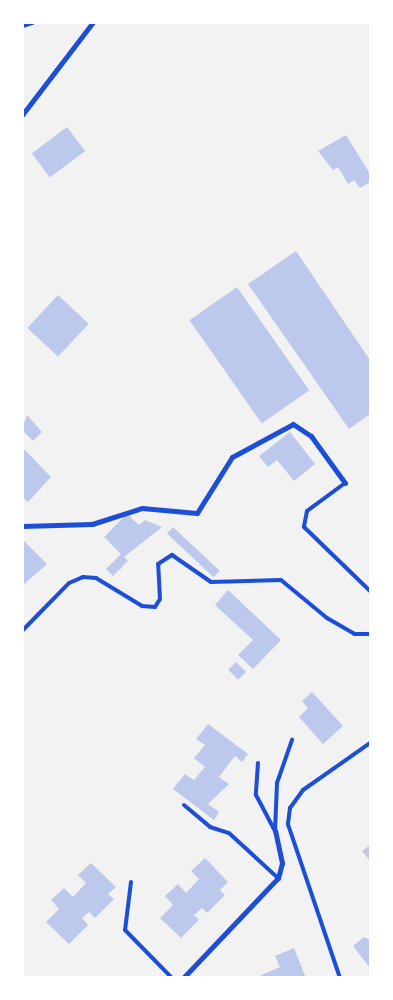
<!DOCTYPE html>
<style>
body{margin:0}
#map{position:relative;width:393px;height:1000px;overflow:hidden;background:#f2f2f2;font-family:Arial,sans-serif}
div>[style]{position:absolute}
.building>*{inset:0;background:#bdc9ec;transform-origin:0 0}
.service>*{height:4px;margin:-2px;padding:0 2px;transform-origin:2px;border-radius:2px;background:#1d4ed8}
.minor>*{height:5px;margin:-2.5px;padding:0 2.5px;transform-origin:2.5px;border-radius:2.5px;background:#1d4ed8}
span{translate:-50% -50%;white-space:nowrap;text-align:center;line-height:1.15;-webkit-text-stroke:4px #fff;paint-order:stroke}
.frame{position:absolute;inset:0;border:24px solid #fff;pointer-events:none}
</style>
<div id="map">
<div class="building">
<div style="left:67px;top:127px;width:30px;height:44px;rotate:53deg"></div>
<div style="clip-path:polygon(346px 135px,370px 174px,370px 182px,360px 188px,354px 180px,348px 184px,338px 167px,333px 170px,318px 151px)"></div>
<div style="clip-path:polygon(296px 251px,370px 360px,370px 414px,349px 429px,248px 284px)"></div>
<div style="left:237px;top:287px;width:126px;height:58px;rotate:55deg"></div>
<div style="left:58px;top:295px;width:42px;height:45px;rotate:43deg"></div>
<div style="clip-path:polygon(27px 415px,42px 432px,33px 441px,22px 430px)"></div>
<div style="clip-path:polygon(290px 432px,315px 464px,294px 481px,277px 460px,268px 467px,259px 456px)"></div>
<div style="clip-path:polygon(22px 447px,51px 477px,28px 502px,22px 497px)"></div>
<div style="clip-path:polygon(127px 514px,139px 525px,145px 520px,162px 527px,124px 557px,128px 561px,113px 576px,106px 569px,121px 554px,104px 537px)"></div>
<div style="left:173px;top:527px;width:64px;height:9px;rotate:43deg"></div>
<div style="clip-path:polygon(24px 541px,47px 564px,22px 586px,22px 543px)"></div>
<div style="clip-path:polygon(228px 590px,281px 640px,253px 669px,238px 655px,253px 640px,215px 605px)"></div>
<div style="left:236px;top:662px;width:14px;height:11px;rotate:45deg"></div>
<div style="clip-path:polygon(312px 692px,343px 726px,323px 744px,299px 717px,308px 708px,302px 701px)"></div>
<div style="clip-path:polygon(208px 724px,248px 754px,242px 762px,235px 756px,219px 777px,229px 784px,208px 804px,219px 812px,214px 820px,173px 789px,185px 774px,194px 780px,205px 767px,194px 758px,205px 745px,196px 739px)"></div>
<div style="clip-path:polygon(370px 845px,370px 861px,362px 851px)"></div>
<div style="clip-path:polygon(205px 858px,228px 882px,220px 890px,225px 895px,207px 913px,202px 908px,194px 915px,199px 920px,181px 938px,160px 918px,173px 905px,165px 896px,178px 884px,186px 893px,199px 879px,191px 871px)"></div>
<div style="clip-path:polygon(91px 863px,116px 887px,108px 894px,114px 899px,95px 918px,89px 912px,82px 918px,88px 925px,69px 944px,46px 922px,59px 909px,51px 900px,64px 888px,73px 897px,86px 883px,78px 875px)"></div>
<div style="clip-path:polygon(364px 937px,370px 940px,370px 968px,353px 946px)"></div>
<div style="clip-path:polygon(294px 948px,306px 978px,255px 978px,280px 967px,275px 956px)"></div>
</div>
<div class="service">
<div style="left:345px;top:483px;width:47px;rotate:143.6deg"></div>
<div style="left:307px;top:511px;width:16px;rotate:101deg"></div>
<div style="left:304px;top:527px;width:92px;rotate:44.1deg"></div>
<div style="left:22px;top:631px;width:67px;rotate:-45.6deg"></div>
<div style="left:69px;top:583px;width:15px;rotate:-23deg"></div>
<div style="left:83px;top:577px;width:13px;rotate:4deg"></div>
<div style="left:96px;top:578px;width:54px;rotate:31.3deg"></div>
<div style="left:142px;top:606px;width:13px;rotate:4deg"></div>
<div style="left:155px;top:607px;width:9px;rotate:-58deg"></div>
<div style="left:160px;top:599px;width:35px;rotate:-93deg"></div>
<div style="left:158px;top:564px;width:17px;rotate:-33deg"></div>
<div style="left:172px;top:555px;width:47px;rotate:34.7deg"></div>
<div style="left:211px;top:582px;width:70px;rotate:-1.6deg"></div>
<div style="left:281px;top:580px;width:60px;rotate:39.6deg"></div>
<div style="left:327px;top:618px;width:32px;rotate:30deg"></div>
<div style="left:355px;top:634px;width:15px"></div>
<div style="left:258px;top:763px;width:32px;rotate:94deg"></div>
<div style="left:256px;top:795px;width:41px;rotate:62.2deg"></div>
<div style="left:184px;top:805px;width:34px;rotate:40deg"></div>
<div style="left:210px;top:827px;width:20px;rotate:18deg"></div>
<div style="left:229px;top:833px;width:67px;rotate:42.6deg"></div>
<div style="left:275px;top:831px;width:48px;rotate:-87.6deg"></div>
<div style="left:277px;top:783px;width:46px;rotate:-70.8deg"></div>
<div style="left:131px;top:882px;width:48px;rotate:97.1deg"></div>
<div style="left:125px;top:930px;width:67px;rotate:45.6deg"></div>
<div style="left:340px;top:978px;width:163px;rotate:-108.7deg"></div>
<div style="left:288px;top:824px;width:16px;rotate:-83deg"></div>
<div style="left:290px;top:808px;width:22px;rotate:-54deg"></div>
<div style="left:303px;top:790px;width:82px;rotate:-35deg"></div>
</div>
<div class="minor">
<div style="left:22px;top:25px;width:10px;rotate:-17deg"></div>
<div style="left:22px;top:115px;width:117px;rotate:-52.6deg"></div>
<div style="left:22px;top:526px;width:70px;rotate:-1.6deg"></div>
<div style="left:92px;top:524px;width:52px;rotate:-17.7deg"></div>
<div style="left:142px;top:508px;width:55px;rotate:5.2deg"></div>
<div style="left:197px;top:513px;width:66px;rotate:-58deg"></div>
<div style="left:232px;top:457px;width:69px;rotate:-28.4deg"></div>
<div style="left:293px;top:424px;width:22px;rotate:34deg"></div>
<div style="left:311px;top:436px;width:58px;rotate:54.1deg"></div>
<div style="left:183px;top:978px;width:138px;rotate:-46.5deg"></div>
<div style="left:278px;top:878px;width:16px;rotate:-75deg"></div>
<div style="left:282px;top:863px;width:33px;rotate:-102deg"></div>
</div>
<div class="frame"></div>
</div>
